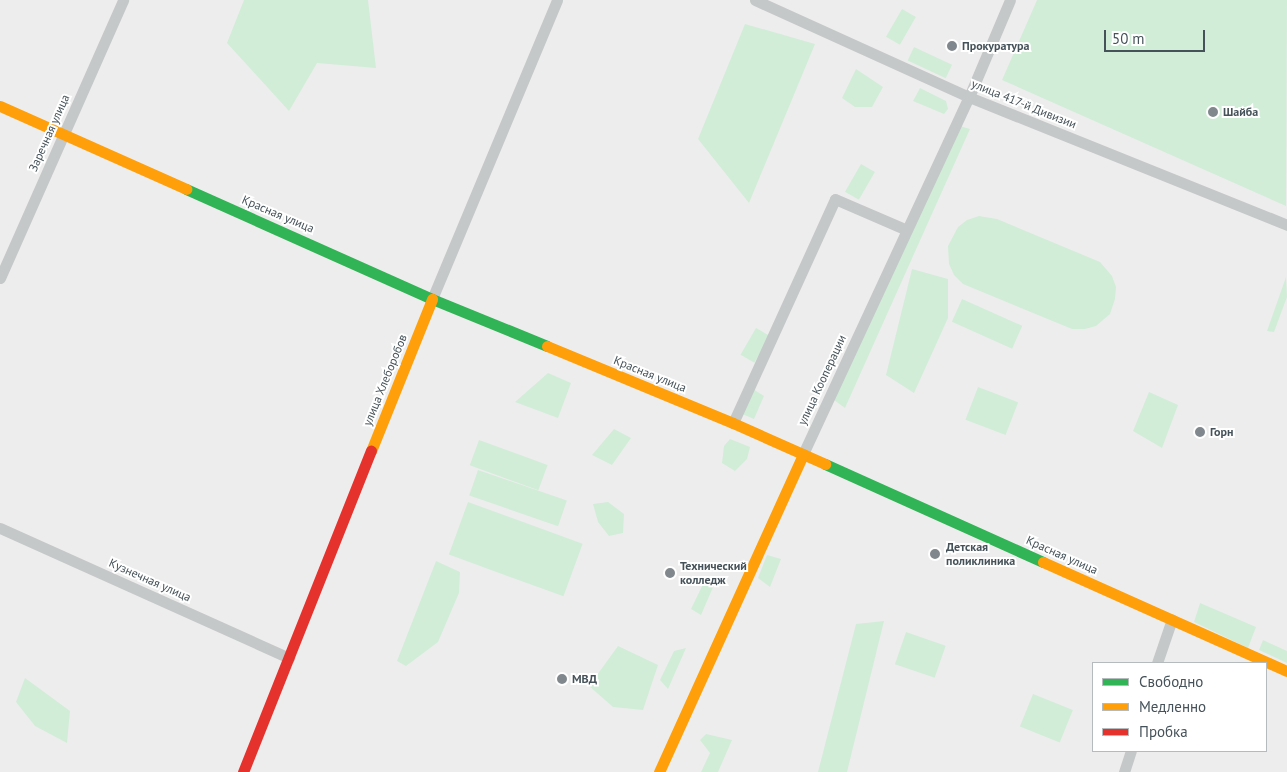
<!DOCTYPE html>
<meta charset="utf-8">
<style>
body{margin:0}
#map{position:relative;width:1287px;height:772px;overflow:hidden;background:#eeeded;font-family:"PT Sans",sans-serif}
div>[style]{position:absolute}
.green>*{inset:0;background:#d1edd8;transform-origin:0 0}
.street>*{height:11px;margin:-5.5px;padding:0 5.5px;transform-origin:5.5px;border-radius:5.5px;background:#c4c8c9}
.fast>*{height:11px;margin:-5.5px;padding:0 5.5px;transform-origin:5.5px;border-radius:5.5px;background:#30b455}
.slow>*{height:11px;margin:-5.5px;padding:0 5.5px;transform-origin:5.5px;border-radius:5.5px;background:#ff9f0a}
.jam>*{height:11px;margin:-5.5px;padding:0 5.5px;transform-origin:5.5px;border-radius:5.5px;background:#e5322d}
.dots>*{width:14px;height:14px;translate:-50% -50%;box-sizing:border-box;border:2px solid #fff;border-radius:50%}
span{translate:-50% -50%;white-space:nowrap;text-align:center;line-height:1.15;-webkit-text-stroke:4px #fff;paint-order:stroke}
.poi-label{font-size:12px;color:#455259;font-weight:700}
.left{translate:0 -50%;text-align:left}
.street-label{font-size:12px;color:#455259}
.legend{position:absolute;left:1092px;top:662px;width:175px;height:90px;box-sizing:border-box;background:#fff;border:1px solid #b5babd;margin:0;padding:6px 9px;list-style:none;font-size:15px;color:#455259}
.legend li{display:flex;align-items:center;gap:10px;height:25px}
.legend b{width:25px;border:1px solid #b5babd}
.scale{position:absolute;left:1104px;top:30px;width:101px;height:22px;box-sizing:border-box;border:2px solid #455259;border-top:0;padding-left:6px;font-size:15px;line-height:18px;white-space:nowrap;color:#455259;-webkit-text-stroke:4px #fff;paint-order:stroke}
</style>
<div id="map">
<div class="green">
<div style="clip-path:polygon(244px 0,368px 0,376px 68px,317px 63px,289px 111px,227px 43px)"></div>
<div style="clip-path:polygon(1037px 0,1287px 0,1286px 206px,1002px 80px)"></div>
<div style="left:902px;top:9px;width:16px;height:32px;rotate:30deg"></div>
<div style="clip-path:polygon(745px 24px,815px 44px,749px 203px,698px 139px)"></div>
<div style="left:914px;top:47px;width:42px;height:15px;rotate:25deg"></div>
<div style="clip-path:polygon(856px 69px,883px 87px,872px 107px,855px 107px,842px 98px)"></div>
<div style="clip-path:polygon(920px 88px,946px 101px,948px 109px,944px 114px,913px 101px)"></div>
<div style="clip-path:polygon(960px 126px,970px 129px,845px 408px,834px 400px)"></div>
<div style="left:861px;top:164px;width:16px;height:32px;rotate:30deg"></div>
<div style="clip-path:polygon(979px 216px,997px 219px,1100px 262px,1112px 276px,1116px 287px,1115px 299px,1110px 314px,1096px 326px,1085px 329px,1072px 329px,963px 284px,954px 275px,949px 264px,948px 246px,958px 227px,967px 220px)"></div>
<div style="clip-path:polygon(912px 269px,948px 279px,948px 318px,914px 393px,886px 375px)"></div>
<div style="clip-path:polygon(1286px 277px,1287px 297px,1274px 332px,1267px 331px)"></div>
<div style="left:962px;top:299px;width:66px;height:25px;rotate:24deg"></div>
<div style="left:756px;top:328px;width:16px;height:31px;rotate:30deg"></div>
<div style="clip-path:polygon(548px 373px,571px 383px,558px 418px,515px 402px)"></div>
<div style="left:978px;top:387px;width:43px;height:35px;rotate:21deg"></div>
<div style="clip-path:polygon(753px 389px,764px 396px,754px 419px,740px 413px)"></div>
<div style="clip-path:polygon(1149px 392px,1178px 405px,1162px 448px,1133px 431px)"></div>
<div style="clip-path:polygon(614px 429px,631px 438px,612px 465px,592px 455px)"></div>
<div style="clip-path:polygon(730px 439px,750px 447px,747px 459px,735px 471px,722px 463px,724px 446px)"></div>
<div style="left:479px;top:440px;width:73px;height:27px;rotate:20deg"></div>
<div style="left:478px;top:470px;width:94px;height:27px;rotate:19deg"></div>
<div style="left:468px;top:502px;width:122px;height:56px;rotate:20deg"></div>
<div style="clip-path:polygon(608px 502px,624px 514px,623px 533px,609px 536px,598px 522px,593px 504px)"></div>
<div style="clip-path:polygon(767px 555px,781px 559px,770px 587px,758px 578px)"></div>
<div style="clip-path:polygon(436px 561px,460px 572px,459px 593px,438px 642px,406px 666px,397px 661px)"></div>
<div style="clip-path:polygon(705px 580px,714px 585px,701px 615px,691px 609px)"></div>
<div style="clip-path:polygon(1200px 603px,1256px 627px,1248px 648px,1194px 622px)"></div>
<div style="clip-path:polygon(884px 621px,847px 772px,818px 772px,856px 624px)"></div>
<div style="left:906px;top:632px;width:42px;height:34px;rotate:19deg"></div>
<div style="clip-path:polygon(1263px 640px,1287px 651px,1287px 663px,1259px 650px)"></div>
<div style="clip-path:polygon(618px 646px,658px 665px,643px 710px,613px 707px,589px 686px)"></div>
<div style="clip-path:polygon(686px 648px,668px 689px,660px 680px,674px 651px)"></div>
<div style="clip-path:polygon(25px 678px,70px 711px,67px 743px,35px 726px,16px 702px)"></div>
<div style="left:1033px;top:694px;width:43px;height:35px;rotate:22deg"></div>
<div style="clip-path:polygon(706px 734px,732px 740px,718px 772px,701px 772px,710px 753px,700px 740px)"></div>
</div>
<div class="street">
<div style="left:755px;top:0;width:235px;rotate:24.4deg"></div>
<div style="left:969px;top:97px;width:343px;rotate:21.9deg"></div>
<div style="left:0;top:278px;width:304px;rotate:-66.1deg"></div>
<div style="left:432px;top:299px;width:324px;rotate:-67.3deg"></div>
<div style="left:733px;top:423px;width:246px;rotate:-65.5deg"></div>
<div style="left:835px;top:199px;width:78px;rotate:23.3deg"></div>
<div style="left:803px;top:454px;width:394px;rotate:-65.1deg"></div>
<div style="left:969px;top:97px;width:105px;rotate:-67.1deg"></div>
<div style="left:0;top:528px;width:317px;rotate:24.2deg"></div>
<div style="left:1157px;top:663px;width:46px;rotate:-71.2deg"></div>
<div style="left:1124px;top:772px;width:22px;rotate:-72deg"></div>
</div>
<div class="fast">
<div style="left:186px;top:189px;width:269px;rotate:24.1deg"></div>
<div style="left:432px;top:299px;width:124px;rotate:22.2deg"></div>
<div style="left:825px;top:464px;width:239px;rotate:24.2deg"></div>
</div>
<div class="slow">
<div style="left:0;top:106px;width:204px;rotate:24deg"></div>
<div style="left:547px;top:346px;width:201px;rotate:22.5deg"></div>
<div style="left:733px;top:423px;width:101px;rotate:24deg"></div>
<div style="left:371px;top:451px;width:164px;rotate:-68.1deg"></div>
<div style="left:1043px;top:562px;width:267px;rotate:24.1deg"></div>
<div style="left:659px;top:772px;width:349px;rotate:-65.6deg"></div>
</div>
<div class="jam">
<div style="left:243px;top:772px;width:346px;rotate:-68.3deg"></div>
</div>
<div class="dots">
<div style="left:952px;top:46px;background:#80888d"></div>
<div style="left:1213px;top:112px;background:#80888d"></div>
<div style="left:1200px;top:432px;background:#80888d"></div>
<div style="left:935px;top:554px;background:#80888d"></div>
<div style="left:670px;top:573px;background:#80888d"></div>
<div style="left:562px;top:679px;background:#80888d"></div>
</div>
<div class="poi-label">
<span class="left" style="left:962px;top:46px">Прокуратура</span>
<span class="left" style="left:1223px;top:112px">Шайба</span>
<span class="left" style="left:1210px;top:432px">Горн</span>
<span class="left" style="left:946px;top:554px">Детская<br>поликлиника</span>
<span class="left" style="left:680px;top:573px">Технический<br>колледж</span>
<span class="left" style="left:572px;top:679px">МВД</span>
</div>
<div class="street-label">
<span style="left:1024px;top:104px;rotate:22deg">улица 417-й Дивизии</span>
<span style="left:49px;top:133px;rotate:-66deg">Заречная улица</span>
<span style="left:278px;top:214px;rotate:23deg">Красная улица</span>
<span style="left:650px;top:374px;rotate:22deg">Красная улица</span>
<span style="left:385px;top:380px;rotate:-68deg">улица Хлеборобов</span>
<span style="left:822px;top:380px;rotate:-65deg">улица Кооперации</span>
<span style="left:1062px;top:555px;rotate:24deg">Красная улица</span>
<span style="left:150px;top:580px;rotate:24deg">Кузнечная улица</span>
</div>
<ul class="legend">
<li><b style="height:6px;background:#30b455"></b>Свободно</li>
<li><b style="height:6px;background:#ff9f0a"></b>Медленно</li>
<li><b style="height:6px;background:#e5322d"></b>Пробка</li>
</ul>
<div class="scale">50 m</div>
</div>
